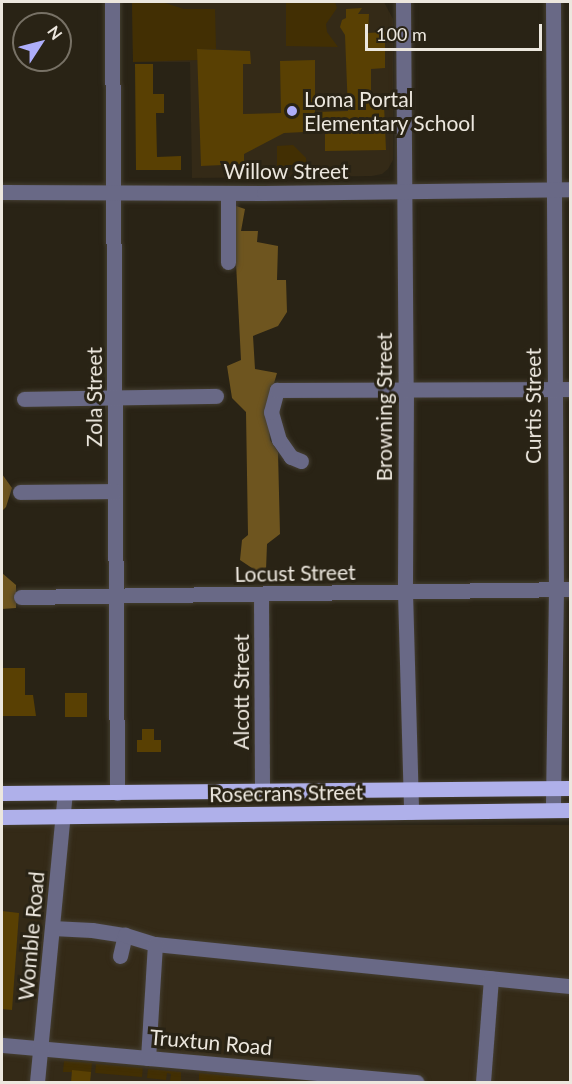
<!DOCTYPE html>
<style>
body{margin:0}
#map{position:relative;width:572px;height:1084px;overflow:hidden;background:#292315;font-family:Lato,sans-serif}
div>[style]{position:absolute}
.built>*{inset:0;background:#342a17;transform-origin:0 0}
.green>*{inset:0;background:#422f03;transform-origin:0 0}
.forest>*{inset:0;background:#6e551f}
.building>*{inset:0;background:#594003;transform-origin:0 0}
.roads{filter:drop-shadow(0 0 2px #443e31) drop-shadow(0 0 2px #443e31)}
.minor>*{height:15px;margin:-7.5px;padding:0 7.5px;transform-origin:7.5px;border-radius:7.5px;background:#696986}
.major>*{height:15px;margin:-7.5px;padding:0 7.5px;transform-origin:7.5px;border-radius:7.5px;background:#afb0ea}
.dots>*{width:16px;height:16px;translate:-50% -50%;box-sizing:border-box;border:3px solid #292315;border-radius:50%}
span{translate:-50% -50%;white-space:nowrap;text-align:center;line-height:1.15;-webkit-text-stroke:6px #292315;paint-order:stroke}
.poi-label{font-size:21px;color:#ece7de}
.left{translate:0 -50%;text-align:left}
.street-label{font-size:21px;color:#ece7de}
.frame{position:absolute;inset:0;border:3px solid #ece7de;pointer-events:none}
.north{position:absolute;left:12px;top:12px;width:60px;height:60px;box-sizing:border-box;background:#292315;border:2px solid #777165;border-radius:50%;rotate:54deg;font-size:16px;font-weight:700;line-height:24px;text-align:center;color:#ece7de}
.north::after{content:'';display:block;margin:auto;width:21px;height:27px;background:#aeaefa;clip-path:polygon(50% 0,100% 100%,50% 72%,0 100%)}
.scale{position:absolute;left:365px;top:24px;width:177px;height:27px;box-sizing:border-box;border:3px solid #ece7de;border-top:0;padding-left:8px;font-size:18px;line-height:21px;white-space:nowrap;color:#ece7de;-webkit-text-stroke:4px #292315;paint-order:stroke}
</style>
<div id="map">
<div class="built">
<div style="clip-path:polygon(132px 2px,384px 2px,393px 19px,393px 160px,388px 169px,382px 174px,372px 176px,192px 178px,190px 62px,133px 62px)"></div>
<div style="left:570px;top:825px;width:257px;height:568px;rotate:90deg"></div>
</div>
<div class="green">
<div style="clip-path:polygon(132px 2px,162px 2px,184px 9px,215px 9px,216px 49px,197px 49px,198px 60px,133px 62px)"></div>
<div style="clip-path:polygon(286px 2px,335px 2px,337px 8px,326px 24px,327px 32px,338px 47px,286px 46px)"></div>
<div style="clip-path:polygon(293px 145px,306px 158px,307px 170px,277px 169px,277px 146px)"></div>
<div style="clip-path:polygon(64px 1061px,92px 1063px,91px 1072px,63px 1072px)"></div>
<div style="left:96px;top:1064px;width:47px;height:9px;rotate:5deg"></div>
<div style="clip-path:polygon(148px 1069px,181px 1072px,181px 1082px,170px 1081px,171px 1074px,167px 1073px,166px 1080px,147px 1078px)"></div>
<div style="clip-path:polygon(199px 1073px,288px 1082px,199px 1082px)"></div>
</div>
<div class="forest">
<div style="clip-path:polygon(233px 205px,245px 209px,241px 231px,258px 231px,257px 242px,278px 246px,277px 280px,286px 280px,287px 312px,278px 326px,253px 336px,255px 369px,277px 373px,267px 407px,270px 440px,278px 452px,280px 534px,267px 544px,266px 570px,261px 574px,240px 560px,242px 540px,248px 535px,246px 412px,232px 398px,227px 366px,241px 360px)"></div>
<div style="clip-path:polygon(2px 474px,12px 488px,6px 507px,2px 511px)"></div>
<div style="clip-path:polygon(2px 573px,16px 585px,16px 608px,2px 609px)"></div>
</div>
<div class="building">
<div style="clip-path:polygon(362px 8px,358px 14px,369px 14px,368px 33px,385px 32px,385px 68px,371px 69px,371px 106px,384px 105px,386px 150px,325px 151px,325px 131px,284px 133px,244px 154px,244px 164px,201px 166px,197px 49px,250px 51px,251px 64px,243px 64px,243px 114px,281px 113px,280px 61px,315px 60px,315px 112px,348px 111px,345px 35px,340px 27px,342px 20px,346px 18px,346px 9px)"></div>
<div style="clip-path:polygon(135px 64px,153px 64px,153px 94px,164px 94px,164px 113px,156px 113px,157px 157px,181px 156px,181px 170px,136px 170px)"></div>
<div style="clip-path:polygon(2px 668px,25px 668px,25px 695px,33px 695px,36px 716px,2px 716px)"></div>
<div style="left:65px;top:693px;width:22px;height:24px"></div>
<div style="clip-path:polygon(142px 729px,154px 729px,154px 740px,161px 740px,161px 752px,137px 752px,137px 740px,142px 740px)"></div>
<div style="clip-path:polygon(2px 911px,19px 913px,12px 1010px,2px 1009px)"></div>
<div style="clip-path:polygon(72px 1070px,91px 1072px,90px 1083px,71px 1083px)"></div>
</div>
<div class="roads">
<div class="minor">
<div style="left:112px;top:2px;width:791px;rotate:89.64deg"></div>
<div style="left:403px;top:2px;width:388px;rotate:89.6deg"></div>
<div style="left:406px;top:390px;width:202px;rotate:90.3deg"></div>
<div style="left:405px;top:592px;width:220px;rotate:88.4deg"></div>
<div style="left:553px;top:2px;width:587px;rotate:89.71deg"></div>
<div style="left:556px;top:589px;width:221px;rotate:90.8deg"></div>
<div style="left:2px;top:192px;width:262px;rotate:0.2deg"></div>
<div style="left:264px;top:193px;width:306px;rotate:-0.7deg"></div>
<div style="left:228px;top:262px;width:69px;rotate:-90deg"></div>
<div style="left:24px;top:399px;width:192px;rotate:-0.9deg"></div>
<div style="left:301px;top:461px;width:11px;rotate:-158deg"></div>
<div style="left:291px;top:457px;width:21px;rotate:-125deg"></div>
<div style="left:279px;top:440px;width:29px;rotate:-106deg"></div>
<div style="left:271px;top:412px;width:23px;rotate:-75deg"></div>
<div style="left:277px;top:390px;width:293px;rotate:-0.2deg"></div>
<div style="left:20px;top:492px;width:95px;rotate:-0.6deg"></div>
<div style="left:261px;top:594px;width:197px;rotate:89.7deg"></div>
<div style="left:21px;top:597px;width:549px;rotate:-0.83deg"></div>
<div style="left:52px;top:928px;width:40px;rotate:2.9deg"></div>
<div style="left:92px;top:930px;width:33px;rotate:9deg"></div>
<div style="left:120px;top:956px;width:22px;rotate:-77deg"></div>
<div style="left:125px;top:935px;width:31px;rotate:17deg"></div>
<div style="left:155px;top:944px;width:417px;rotate:5.8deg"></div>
<div style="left:2px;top:1045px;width:416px;rotate:5.1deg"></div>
<div style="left:148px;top:1058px;width:114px;rotate:-86.5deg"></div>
<div style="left:37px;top:1082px;width:290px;rotate:-84.5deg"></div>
<div style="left:483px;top:1082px;width:104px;rotate:-85.6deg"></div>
</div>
<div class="major">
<div style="left:2px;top:793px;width:568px;rotate:-0.5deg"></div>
<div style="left:2px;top:817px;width:568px;rotate:-0.71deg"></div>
</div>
</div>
<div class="dots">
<div style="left:292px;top:111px;background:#aeaefa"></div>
</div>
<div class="poi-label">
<span class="left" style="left:304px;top:111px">Loma Portal<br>Elementary School</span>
</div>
<div class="street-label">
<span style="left:286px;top:171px">Willow Street</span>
<span style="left:94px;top:397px;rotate:-90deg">Zola Street</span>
<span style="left:533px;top:406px;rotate:-90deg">Curtis Street</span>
<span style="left:384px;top:407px;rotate:-90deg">Browning Street</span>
<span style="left:295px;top:573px;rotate:-1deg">Locust Street</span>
<span style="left:241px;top:692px;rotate:-90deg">Alcott Street</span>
<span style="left:286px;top:793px;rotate:-1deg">Rosecrans Street</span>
<span style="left:31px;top:936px;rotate:-85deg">Womble Road</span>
<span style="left:211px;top:1042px;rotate:5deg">Truxtun Road</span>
</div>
<div class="frame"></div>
<div class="north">N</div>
<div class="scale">100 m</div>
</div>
